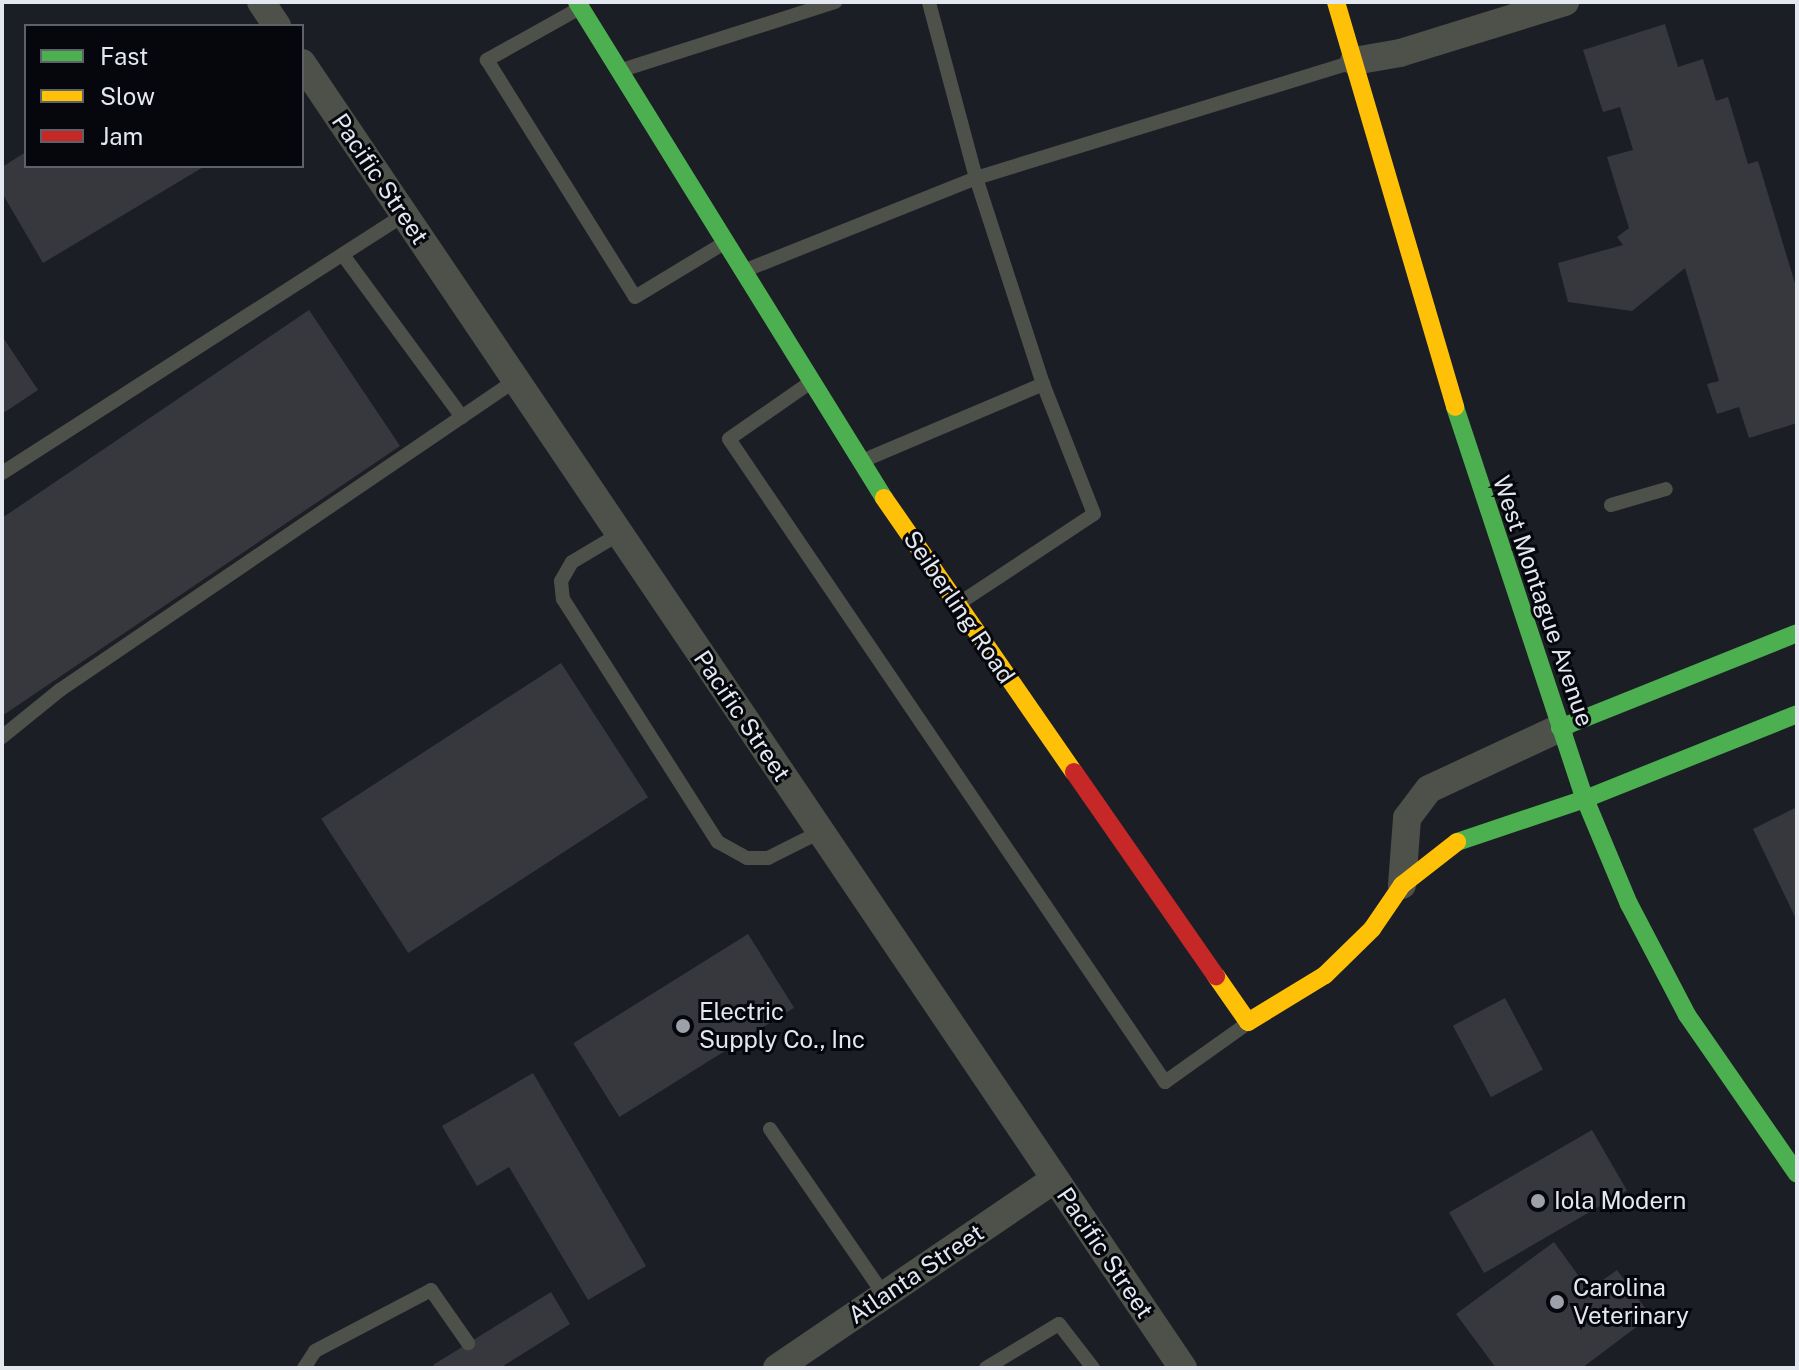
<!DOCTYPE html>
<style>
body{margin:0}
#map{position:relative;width:1799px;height:1370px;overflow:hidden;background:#1c1e25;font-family:"Public Sans",sans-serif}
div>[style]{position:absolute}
.building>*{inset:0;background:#36383e;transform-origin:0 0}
.lane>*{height:14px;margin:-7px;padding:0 7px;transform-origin:7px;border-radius:7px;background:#4e504a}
.street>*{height:28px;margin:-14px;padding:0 14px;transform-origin:14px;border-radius:14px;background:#4e504a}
.fast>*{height:18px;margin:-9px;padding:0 9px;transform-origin:9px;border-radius:9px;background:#4caf50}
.slow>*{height:18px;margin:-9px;padding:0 9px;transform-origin:9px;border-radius:9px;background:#ffc107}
.jam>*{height:18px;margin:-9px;padding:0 9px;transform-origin:9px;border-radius:9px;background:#c62828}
.dots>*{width:22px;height:22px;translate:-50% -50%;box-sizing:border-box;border:4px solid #06070c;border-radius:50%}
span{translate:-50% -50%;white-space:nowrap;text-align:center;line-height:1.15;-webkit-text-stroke:6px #06070c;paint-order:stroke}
.street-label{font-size:24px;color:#e3e7f0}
.poi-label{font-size:24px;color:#e3e7f0}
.left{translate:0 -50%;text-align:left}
.frame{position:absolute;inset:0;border:4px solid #e3e7f0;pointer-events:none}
.legend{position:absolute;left:24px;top:24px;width:280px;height:144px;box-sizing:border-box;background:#06070c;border:2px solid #5e6167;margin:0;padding:10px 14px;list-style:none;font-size:24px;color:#e3e7f0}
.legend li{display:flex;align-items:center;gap:16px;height:40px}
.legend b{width:40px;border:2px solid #5e6167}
</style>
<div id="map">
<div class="building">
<div style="clip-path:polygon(1665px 24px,1678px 67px,1703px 59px,1716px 101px,1728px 97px,1748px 164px,1758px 161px,1797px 290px,1797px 423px,1749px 438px,1739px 407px,1717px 414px,1707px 384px,1719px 381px,1685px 268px,1632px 311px,1568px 302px,1558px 263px,1623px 245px,1617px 237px,1629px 228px,1607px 157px,1633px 150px,1620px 107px,1603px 112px,1583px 50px)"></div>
<div style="clip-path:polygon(26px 152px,26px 166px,205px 166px,43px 263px,2px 193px,2px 167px)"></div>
<div style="clip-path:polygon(309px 310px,400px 446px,2px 716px,2px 518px)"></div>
<div style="clip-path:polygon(2px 336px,38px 390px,2px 414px)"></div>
<div style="left:561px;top:663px;width:160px;height:286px;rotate:57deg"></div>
<div style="clip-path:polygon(1797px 807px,1797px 921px,1753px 829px)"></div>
<div style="left:748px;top:934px;width:87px;height:206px;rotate:58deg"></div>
<div style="left:1505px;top:998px;width:81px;height:59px;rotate:62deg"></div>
<div style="clip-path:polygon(533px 1073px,646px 1266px,588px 1300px,509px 1167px,477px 1186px,442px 1126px)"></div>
<div style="left:1592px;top:1130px;width:70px;height:165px;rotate:60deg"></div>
<div style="clip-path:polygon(1554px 1242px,1589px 1290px,1617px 1270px,1651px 1316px,1582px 1368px,1496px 1368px,1456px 1314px)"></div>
<div style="clip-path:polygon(551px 1292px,570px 1324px,500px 1368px,435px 1368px,433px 1365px)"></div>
</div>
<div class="lane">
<div style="left:580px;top:8px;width:107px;rotate:150.8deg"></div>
<div style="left:487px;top:60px;width:279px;rotate:58deg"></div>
<div style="left:635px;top:297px;width:100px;rotate:-31.2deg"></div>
<div style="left:622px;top:70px;width:224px;rotate:-17.7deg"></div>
<div style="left:343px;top:255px;width:201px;rotate:53.7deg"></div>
<div style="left:746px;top:270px;width:248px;rotate:-21.8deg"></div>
<div style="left:976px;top:178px;width:391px;rotate:-17.1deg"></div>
<div style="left:808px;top:384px;width:96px;rotate:145.2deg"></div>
<div style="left:729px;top:439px;width:777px;rotate:55.86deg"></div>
<div style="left:1165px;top:1082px;width:102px;rotate:-35.4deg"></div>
<div style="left:862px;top:461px;width:197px;rotate:-23deg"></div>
<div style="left:1043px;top:384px;width:217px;rotate:-108deg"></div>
<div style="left:976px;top:178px;width:182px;rotate:-105deg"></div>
<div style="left:2px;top:473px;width:478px;rotate:-32.7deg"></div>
<div style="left:1611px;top:505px;width:57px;rotate:-16.2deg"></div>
<div style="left:619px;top:534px;width:55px;rotate:149.2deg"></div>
<div style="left:572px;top:562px;width:22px;rotate:120deg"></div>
<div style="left:561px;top:581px;width:18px;rotate:84deg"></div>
<div style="left:563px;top:599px;width:288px;rotate:57.5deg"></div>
<div style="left:718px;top:842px;width:33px;rotate:29deg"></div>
<div style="left:747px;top:858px;width:21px"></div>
<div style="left:768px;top:858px;width:58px;rotate:-26.6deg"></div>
<div style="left:961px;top:602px;width:159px;rotate:-33.5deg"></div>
<div style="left:1094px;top:514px;width:140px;rotate:-111.4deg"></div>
<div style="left:2px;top:737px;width:75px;rotate:-39deg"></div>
<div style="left:60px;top:690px;width:551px;rotate:-34.21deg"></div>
<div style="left:770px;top:1129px;width:201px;rotate:55.5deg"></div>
<div style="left:304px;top:1368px;width:20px;rotate:-57deg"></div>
<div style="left:315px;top:1351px;width:131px;rotate:-27.7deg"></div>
<div style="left:431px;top:1290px;width:65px;rotate:55.1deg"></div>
<div style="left:986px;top:1368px;width:85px;rotate:-31.1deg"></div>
<div style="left:1059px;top:1324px;width:56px;rotate:52.3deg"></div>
</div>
<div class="street">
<div style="left:261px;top:2px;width:29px;rotate:56deg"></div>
<div style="left:1354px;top:61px;width:47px;rotate:-9.9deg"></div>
<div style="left:1400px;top:53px;width:173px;rotate:-17.2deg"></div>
<div style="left:302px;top:63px;width:1575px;rotate:55.98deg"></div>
<div style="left:1402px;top:885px;width:67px;rotate:-85.7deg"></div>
<div style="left:1407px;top:818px;width:36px;rotate:-53deg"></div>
<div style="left:1429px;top:789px;width:145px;rotate:-25deg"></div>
<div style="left:777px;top:1368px;width:335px;rotate:-34.2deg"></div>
</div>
<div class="fast">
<div style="left:577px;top:2px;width:583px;rotate:58.24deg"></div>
<div style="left:1455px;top:407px;width:413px;rotate:71.7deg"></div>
<div style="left:1585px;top:799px;width:114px;rotate:67.3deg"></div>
<div style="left:1629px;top:904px;width:125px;rotate:62.4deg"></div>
<div style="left:1687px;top:1015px;width:193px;rotate:55.3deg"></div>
<div style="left:1560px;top:728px;width:255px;rotate:-21.8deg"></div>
<div style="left:1457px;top:842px;width:135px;rotate:-18.6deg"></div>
<div style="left:1585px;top:799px;width:228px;rotate:-21.8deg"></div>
</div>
<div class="slow">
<div style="left:1336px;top:2px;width:422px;rotate:73.6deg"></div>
<div style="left:884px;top:498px;width:333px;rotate:55.3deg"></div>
<div style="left:1216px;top:976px;width:56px;rotate:55.2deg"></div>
<div style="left:1248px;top:1022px;width:90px;rotate:-31.4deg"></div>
<div style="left:1325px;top:975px;width:66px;rotate:-44.4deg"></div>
<div style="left:1372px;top:929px;width:53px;rotate:-55.7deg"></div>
<div style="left:1402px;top:885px;width:70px;rotate:-38deg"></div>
</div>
<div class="jam">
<div style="left:1074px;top:772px;width:249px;rotate:55.2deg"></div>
</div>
<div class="dots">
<div style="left:683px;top:1026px;background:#9da1a9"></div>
<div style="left:1538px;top:1201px;background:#9da1a9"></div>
<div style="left:1557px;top:1302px;background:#9da1a9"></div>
</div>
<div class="street-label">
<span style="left:380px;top:179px;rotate:56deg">Pacific Street</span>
<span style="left:1543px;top:601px;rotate:71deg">West Montague Avenue</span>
<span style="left:959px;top:607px;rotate:56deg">Seiberling Road</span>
<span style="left:742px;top:716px;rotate:56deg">Pacific Street</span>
<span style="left:1105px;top:1253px;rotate:56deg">Pacific Street</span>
<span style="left:916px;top:1274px;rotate:-34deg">Atlanta Street</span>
</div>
<div class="poi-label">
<span class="left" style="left:699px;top:1026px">Electric<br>Supply Co., Inc</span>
<span class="left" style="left:1554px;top:1201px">Iola Modern</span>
<span class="left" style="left:1573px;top:1302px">Carolina<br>Veterinary</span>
</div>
<div class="frame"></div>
<ul class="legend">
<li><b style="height:10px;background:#4caf50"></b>Fast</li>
<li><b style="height:10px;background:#ffc107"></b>Slow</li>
<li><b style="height:10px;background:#c62828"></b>Jam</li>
</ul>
</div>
